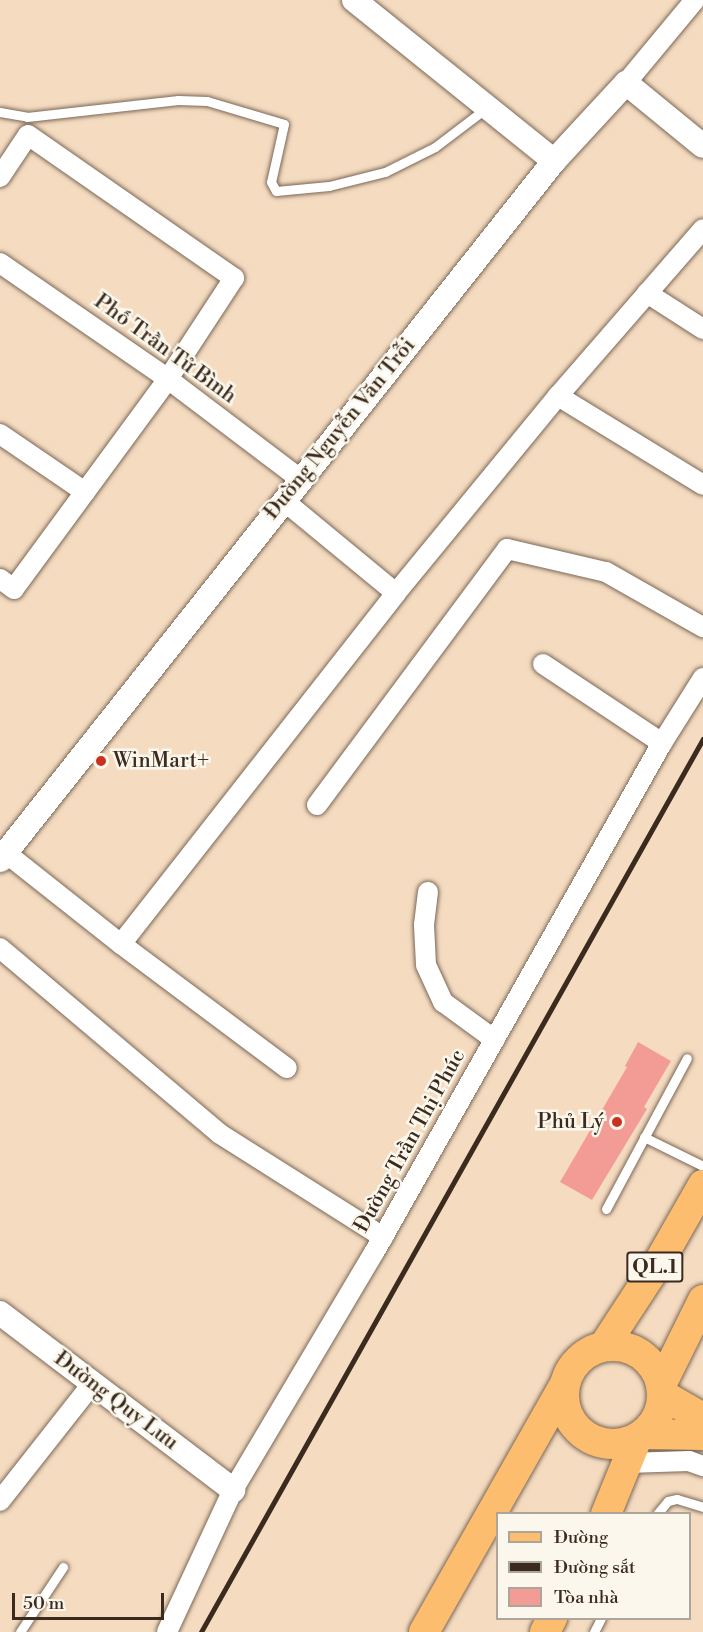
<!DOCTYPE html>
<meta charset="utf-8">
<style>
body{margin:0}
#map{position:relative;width:703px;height:1632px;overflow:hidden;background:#f5dcc1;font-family:"Libre Bodoni",serif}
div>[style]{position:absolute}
.building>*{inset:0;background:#f39c96}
.roads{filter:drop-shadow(0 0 2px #7c6857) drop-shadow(0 0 2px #7c6857)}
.service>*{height:9px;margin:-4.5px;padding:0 4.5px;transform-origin:4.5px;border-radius:4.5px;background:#fff}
.minor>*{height:20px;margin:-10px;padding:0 10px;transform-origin:10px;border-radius:10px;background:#fff}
.tertiary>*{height:24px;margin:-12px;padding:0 12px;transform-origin:12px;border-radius:12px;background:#fff}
.primary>*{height:30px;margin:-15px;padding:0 15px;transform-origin:15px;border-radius:15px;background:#fcbd6f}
.primary>.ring{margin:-15px;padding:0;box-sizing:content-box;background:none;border:30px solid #fcbd6f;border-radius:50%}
.rail>*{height:4.5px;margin:-2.25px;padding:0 2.25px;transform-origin:2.25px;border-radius:2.25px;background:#3b2a1e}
.dots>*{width:16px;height:16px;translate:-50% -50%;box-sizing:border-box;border:3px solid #fbf7ec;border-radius:50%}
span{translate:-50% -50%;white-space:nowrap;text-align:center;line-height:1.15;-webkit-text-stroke:5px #fbf7ec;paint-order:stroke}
.shield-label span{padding:2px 4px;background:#fbf7ec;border:2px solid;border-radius:4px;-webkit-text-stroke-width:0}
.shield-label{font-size:20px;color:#3b2a1e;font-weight:700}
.street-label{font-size:21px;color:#3b2a1e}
.poi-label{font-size:21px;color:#3b2a1e}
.left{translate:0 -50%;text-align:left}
.right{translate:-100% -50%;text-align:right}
.legend{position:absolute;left:496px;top:1512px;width:195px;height:108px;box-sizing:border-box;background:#fbf7ec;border:2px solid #aea59a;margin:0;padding:8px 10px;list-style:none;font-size:18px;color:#3b2a1e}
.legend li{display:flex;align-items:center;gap:12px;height:30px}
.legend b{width:30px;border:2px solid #aea59a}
.scale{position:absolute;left:12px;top:1593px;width:152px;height:27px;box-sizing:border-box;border:3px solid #3b2a1e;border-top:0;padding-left:8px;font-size:18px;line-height:21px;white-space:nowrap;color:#3b2a1e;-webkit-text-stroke:4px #fbf7ec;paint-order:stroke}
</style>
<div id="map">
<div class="building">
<div style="clip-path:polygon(638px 1042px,671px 1061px,644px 1107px,647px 1109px,592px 1200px,560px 1182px,627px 1067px,625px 1066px)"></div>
</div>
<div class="roads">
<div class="service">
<div style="left:0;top:112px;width:27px;rotate:10deg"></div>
<div style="left:27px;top:117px;width:152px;rotate:-6.4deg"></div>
<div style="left:178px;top:100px;width:29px;rotate:2deg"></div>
<div style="left:207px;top:101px;width:80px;rotate:16.6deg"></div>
<div style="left:284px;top:124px;width:59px;rotate:102.6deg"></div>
<div style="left:271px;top:182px;width:10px;rotate:61deg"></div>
<div style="left:276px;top:191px;width:53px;rotate:-5.4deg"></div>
<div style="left:329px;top:186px;width:58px;rotate:-14deg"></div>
<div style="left:385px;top:172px;width:56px;rotate:-26.6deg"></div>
<div style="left:435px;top:147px;width:63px;rotate:-37.2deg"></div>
<div style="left:644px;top:1137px;width:66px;rotate:26.2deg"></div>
<div style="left:606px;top:1209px;width:171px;rotate:-61.8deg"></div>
<div style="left:657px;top:1514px;width:17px;rotate:-50deg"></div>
<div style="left:668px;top:1501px;width:9px;rotate:-13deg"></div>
<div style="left:677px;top:1499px;width:27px;rotate:17deg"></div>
<div style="left:20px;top:1632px;width:78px;rotate:-56.5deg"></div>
<div style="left:594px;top:1632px;width:16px;rotate:-63deg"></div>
</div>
<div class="minor">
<div style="left:626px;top:83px;width:108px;rotate:-50.3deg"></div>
<div style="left:0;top:177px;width:50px;rotate:-56.3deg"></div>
<div style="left:28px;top:135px;width:251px;rotate:34.8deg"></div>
<div style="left:234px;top:278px;width:121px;rotate:123.2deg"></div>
<div style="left:168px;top:379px;width:260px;rotate:126.3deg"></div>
<div style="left:14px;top:589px;width:17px;rotate:-144deg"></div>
<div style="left:0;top:263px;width:204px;rotate:34.6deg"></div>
<div style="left:168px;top:379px;width:166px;rotate:37.1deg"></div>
<div style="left:647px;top:293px;width:67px;rotate:32.7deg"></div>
<div style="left:558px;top:396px;width:170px;rotate:31.5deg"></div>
<div style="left:0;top:434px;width:103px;rotate:34.3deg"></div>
<div style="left:283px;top:500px;width:146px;rotate:39.5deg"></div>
<div style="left:543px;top:664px;width:143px;rotate:33.6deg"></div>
<div style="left:317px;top:805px;width:319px;rotate:-53.4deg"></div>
<div style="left:507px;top:549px;width:102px;rotate:13.1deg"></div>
<div style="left:606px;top:572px;width:112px;rotate:29.6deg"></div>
<div style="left:6px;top:853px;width:147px;rotate:38.4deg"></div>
<div style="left:121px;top:944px;width:207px;rotate:36.8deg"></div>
<div style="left:428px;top:892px;width:33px;rotate:97deg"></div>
<div style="left:424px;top:925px;width:40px;rotate:87.1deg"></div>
<div style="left:426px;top:965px;width:41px;rotate:65.3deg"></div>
<div style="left:443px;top:1002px;width:64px;rotate:36.2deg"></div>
<div style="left:121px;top:944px;width:446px;rotate:-51.9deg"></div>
<div style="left:396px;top:593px;width:255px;rotate:-50.6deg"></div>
<div style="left:558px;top:396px;width:221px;rotate:-49deg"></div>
<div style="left:0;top:948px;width:288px;rotate:40.2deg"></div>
<div style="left:220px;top:1134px;width:193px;rotate:32.3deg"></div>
<div style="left:627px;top:1463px;width:62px;rotate:-1.8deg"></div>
<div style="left:689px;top:1461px;width:15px;rotate:20deg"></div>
<div style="left:0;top:1501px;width:150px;rotate:-51.8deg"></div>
<div style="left:167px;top:1632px;width:157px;rotate:-65.1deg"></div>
<div style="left:233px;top:1490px;width:278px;rotate:-59.3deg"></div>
<div style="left:375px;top:1251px;width:583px;rotate:-60.54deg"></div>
<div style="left:662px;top:743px;width:77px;rotate:-57.8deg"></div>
</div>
<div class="tertiary">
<div style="left:354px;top:0;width:257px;rotate:38.8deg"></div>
<div style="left:0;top:860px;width:892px;rotate:-51.6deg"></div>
<div style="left:554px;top:161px;width:106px;rotate:-47.3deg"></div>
<div style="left:626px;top:83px;width:99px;rotate:39.3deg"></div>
<div style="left:0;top:1313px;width:293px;rotate:37.2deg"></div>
</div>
<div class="primary">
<div class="ring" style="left:564px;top:1346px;width:68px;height:68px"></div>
<div style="left:604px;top:1346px;width:100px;rotate:-56.8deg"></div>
<div style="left:659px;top:1262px;width:89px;rotate:-60.3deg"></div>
<div style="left:661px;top:1385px;width:95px;rotate:-63.7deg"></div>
<div style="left:663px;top:1395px;width:46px;rotate:29.9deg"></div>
<div style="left:644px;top:1434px;width:59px;rotate:1deg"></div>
<div style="left:606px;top:1514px;width:82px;rotate:-67.8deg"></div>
<div style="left:424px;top:1632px;width:283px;rotate:-60.4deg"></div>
<div style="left:545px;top:1632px;width:16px;rotate:-63deg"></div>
</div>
</div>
<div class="rail">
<div style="left:201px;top:1632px;width:1024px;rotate:-60.66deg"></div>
</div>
<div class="dots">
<div style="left:101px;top:761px;background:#c8321e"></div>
<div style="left:617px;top:1122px;background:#c8321e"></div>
</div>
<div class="shield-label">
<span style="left:655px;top:1267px">QL.1</span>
</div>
<div class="street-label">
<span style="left:165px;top:349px;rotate:36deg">Phố Trần Tử Bình</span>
<span style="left:340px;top:429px;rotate:-51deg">Đường Nguyễn Văn Trỗi</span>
<span style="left:410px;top:1141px;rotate:-61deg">Đường Trần Thị Phúc</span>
<span style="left:116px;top:1401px;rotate:37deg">Đường Quy Lưu</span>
</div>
<div class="poi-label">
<span class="left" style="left:113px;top:761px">WinMart+</span>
<span class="right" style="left:604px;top:1122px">Phủ Lý</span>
</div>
<ul class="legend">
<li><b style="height:8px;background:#fcbd6f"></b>Đường</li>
<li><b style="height:8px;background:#3b2a1e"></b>Đường sắt</li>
<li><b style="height:16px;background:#f39c96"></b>Tòa nhà</li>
</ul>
<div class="scale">50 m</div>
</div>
